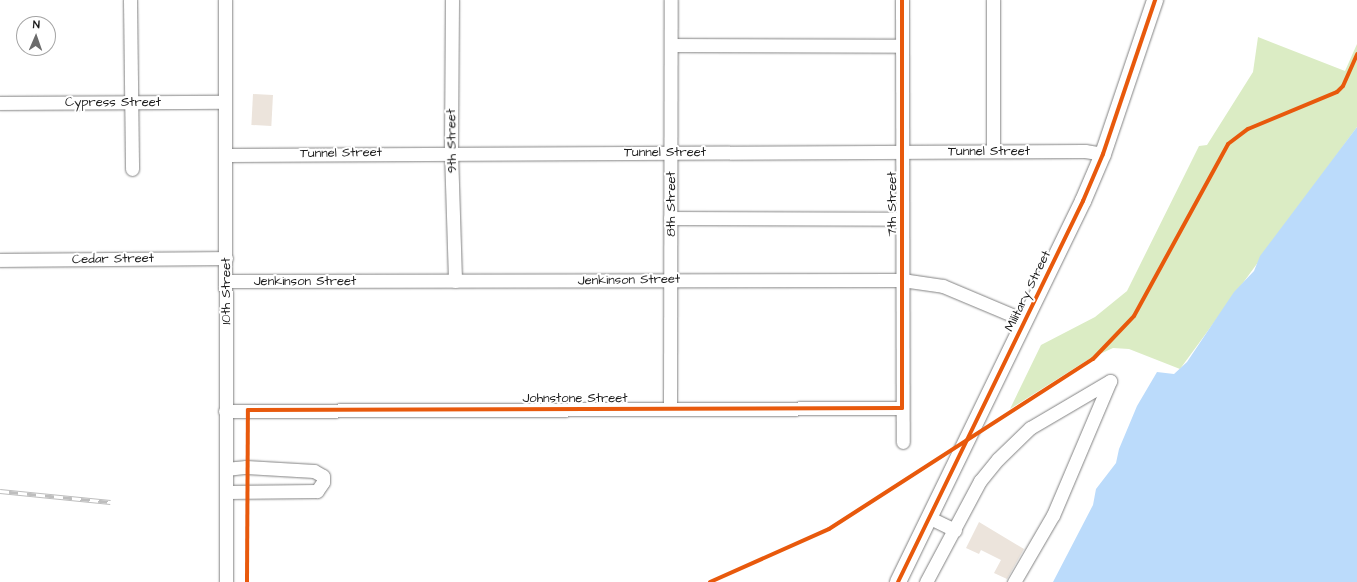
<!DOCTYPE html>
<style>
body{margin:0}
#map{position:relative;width:1357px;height:582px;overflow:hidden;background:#fff;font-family:"Architects Daughter",sans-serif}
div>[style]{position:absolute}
.green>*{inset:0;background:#dbecc4}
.water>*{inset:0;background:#bbdbfb}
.building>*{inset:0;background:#ece4dc;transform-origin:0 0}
.roads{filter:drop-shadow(0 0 1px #828282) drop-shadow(0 0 1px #828282)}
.minor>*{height:13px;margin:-6.5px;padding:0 6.5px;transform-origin:6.5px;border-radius:6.5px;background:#fff}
.major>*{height:16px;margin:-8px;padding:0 8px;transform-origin:8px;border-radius:8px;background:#fff}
.rail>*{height:4.5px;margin-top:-2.25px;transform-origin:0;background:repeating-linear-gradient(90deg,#fff 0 9px,#bebebe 0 18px);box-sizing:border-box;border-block:1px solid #bebebe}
.cycleway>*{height:4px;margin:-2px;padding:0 2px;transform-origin:2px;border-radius:2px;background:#e8590c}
span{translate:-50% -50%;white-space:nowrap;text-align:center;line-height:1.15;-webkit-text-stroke:4px #fff;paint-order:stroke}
.street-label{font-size:13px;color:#1c1c1c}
.north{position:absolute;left:16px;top:16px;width:40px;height:40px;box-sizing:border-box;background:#fff;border:1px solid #a4a4a4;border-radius:50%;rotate:2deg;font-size:11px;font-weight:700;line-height:16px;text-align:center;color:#1c1c1c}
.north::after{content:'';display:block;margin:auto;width:14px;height:18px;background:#6b6b6b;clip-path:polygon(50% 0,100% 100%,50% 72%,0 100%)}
</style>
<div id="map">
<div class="green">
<div style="clip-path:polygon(1258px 37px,1345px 71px,1357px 44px,1357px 127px,1180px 369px,1129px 349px,1113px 348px,1089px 359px,1010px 409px,1041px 345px,1095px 317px,1127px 291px,1199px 146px,1207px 145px,1253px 72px)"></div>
</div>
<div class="water">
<div style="clip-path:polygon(1357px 127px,1357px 582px,1053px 582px,1093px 505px,1096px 489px,1116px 463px,1119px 449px,1137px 406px,1157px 372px,1174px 374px,1187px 362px,1234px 292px,1254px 271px,1260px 256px)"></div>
</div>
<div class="building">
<div style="left:253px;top:94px;width:20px;height:31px;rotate:3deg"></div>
<div style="clip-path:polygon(979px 522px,1024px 549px,1007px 579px,994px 573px,1001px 560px,981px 550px,979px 554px,966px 548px)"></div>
</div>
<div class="roads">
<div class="minor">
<div style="left:130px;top:0;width:169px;rotate:89.3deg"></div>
<div style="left:225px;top:0;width:582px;rotate:89.9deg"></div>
<div style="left:452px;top:0;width:152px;rotate:90.4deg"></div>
<div style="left:451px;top:152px;width:129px;rotate:88.2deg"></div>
<div style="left:902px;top:0;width:442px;rotate:89.9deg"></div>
<div style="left:993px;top:0;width:151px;rotate:90deg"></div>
<div style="left:671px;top:45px;width:231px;rotate:0.2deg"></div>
<div style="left:0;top:103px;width:225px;rotate:-0.3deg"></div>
<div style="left:226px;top:155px;width:859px;rotate:-0.27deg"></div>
<div style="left:1085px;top:151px;width:18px;rotate:9deg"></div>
<div style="left:670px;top:218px;width:232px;rotate:0.2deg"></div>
<div style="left:0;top:260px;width:226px;rotate:-0.5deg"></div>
<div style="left:226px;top:281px;width:676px;rotate:-0.08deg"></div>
<div style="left:902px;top:280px;width:41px;rotate:8.3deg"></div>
<div style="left:943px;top:286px;width:88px;rotate:22.8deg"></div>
<div style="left:670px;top:407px;width:407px;rotate:-89.9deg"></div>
<div style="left:225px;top:411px;width:677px;rotate:-0.25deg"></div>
<div style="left:226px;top:469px;width:20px;rotate:-6deg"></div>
<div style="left:246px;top:467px;width:68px;rotate:3.4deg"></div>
<div style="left:314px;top:471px;width:10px;rotate:29deg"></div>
<div style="left:323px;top:476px;width:6px;rotate:90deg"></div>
<div style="left:323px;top:482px;width:11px;rotate:124deg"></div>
<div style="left:317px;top:491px;width:91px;rotate:179.4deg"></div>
<div style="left:928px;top:517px;width:30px;rotate:26deg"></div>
<div style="left:926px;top:582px;width:115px;rotate:-61.9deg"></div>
<div style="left:980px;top:481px;width:28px;rotate:-51deg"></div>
<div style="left:998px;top:459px;width:45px;rotate:-44.1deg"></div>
<div style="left:1030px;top:428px;width:93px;rotate:-30.4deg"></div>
<div style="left:1110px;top:381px;width:146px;rotate:113deg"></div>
<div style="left:1053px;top:515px;width:78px;rotate:120.2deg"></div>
</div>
<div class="major">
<div style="left:898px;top:582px;width:424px;rotate:-64.1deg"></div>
<div style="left:1083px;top:201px;width:51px;rotate:-66.9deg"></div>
<div style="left:1103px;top:154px;width:163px;rotate:-71.3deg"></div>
</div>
</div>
<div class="rail">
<div style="left:0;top:491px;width:111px;rotate:5.7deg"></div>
</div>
<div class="cycleway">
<div style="left:247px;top:582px;width:172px;rotate:-89.7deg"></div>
<div style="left:248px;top:410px;width:654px;rotate:-0.18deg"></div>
<div style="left:902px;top:408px;width:408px;rotate:-90deg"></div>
<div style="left:710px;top:582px;width:130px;rotate:-24deg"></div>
<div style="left:829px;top:529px;width:314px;rotate:-32.8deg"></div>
<div style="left:1093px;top:359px;width:59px;rotate:-46.4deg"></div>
<div style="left:1134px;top:316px;width:196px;rotate:-61.3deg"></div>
<div style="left:1228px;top:144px;width:25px;rotate:-37deg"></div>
<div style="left:1248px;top:129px;width:96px;rotate:-22.6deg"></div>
<div style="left:1337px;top:92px;width:8px;rotate:-45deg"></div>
<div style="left:1343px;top:86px;width:35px;rotate:-66deg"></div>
<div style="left:898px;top:582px;width:424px;rotate:-64.1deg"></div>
<div style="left:1083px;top:201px;width:51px;rotate:-66.9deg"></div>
<div style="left:1103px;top:154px;width:163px;rotate:-71.3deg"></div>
</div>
<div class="street-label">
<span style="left:113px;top:102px">Cypress Street</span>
<span style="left:452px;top:141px;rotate:-91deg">9th Street</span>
<span style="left:989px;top:151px">Tunnel Street</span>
<span style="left:665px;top:152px">Tunnel Street</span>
<span style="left:341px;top:153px;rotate:-1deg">Tunnel Street</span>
<span style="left:671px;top:204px;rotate:-90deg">8th Street</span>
<span style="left:892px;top:204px;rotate:-90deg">7th Street</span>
<span style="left:113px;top:259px;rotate:-1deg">Cedar Street</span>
<span style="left:629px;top:280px;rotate:-1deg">Jenkinson Street</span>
<span style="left:305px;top:281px">Jenkinson Street</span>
<span style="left:226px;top:291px;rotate:-90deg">10th Street</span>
<span style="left:1028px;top:291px;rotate:-64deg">Military Street</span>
<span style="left:575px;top:398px">Johnstone Street</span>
</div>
<div class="north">N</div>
</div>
